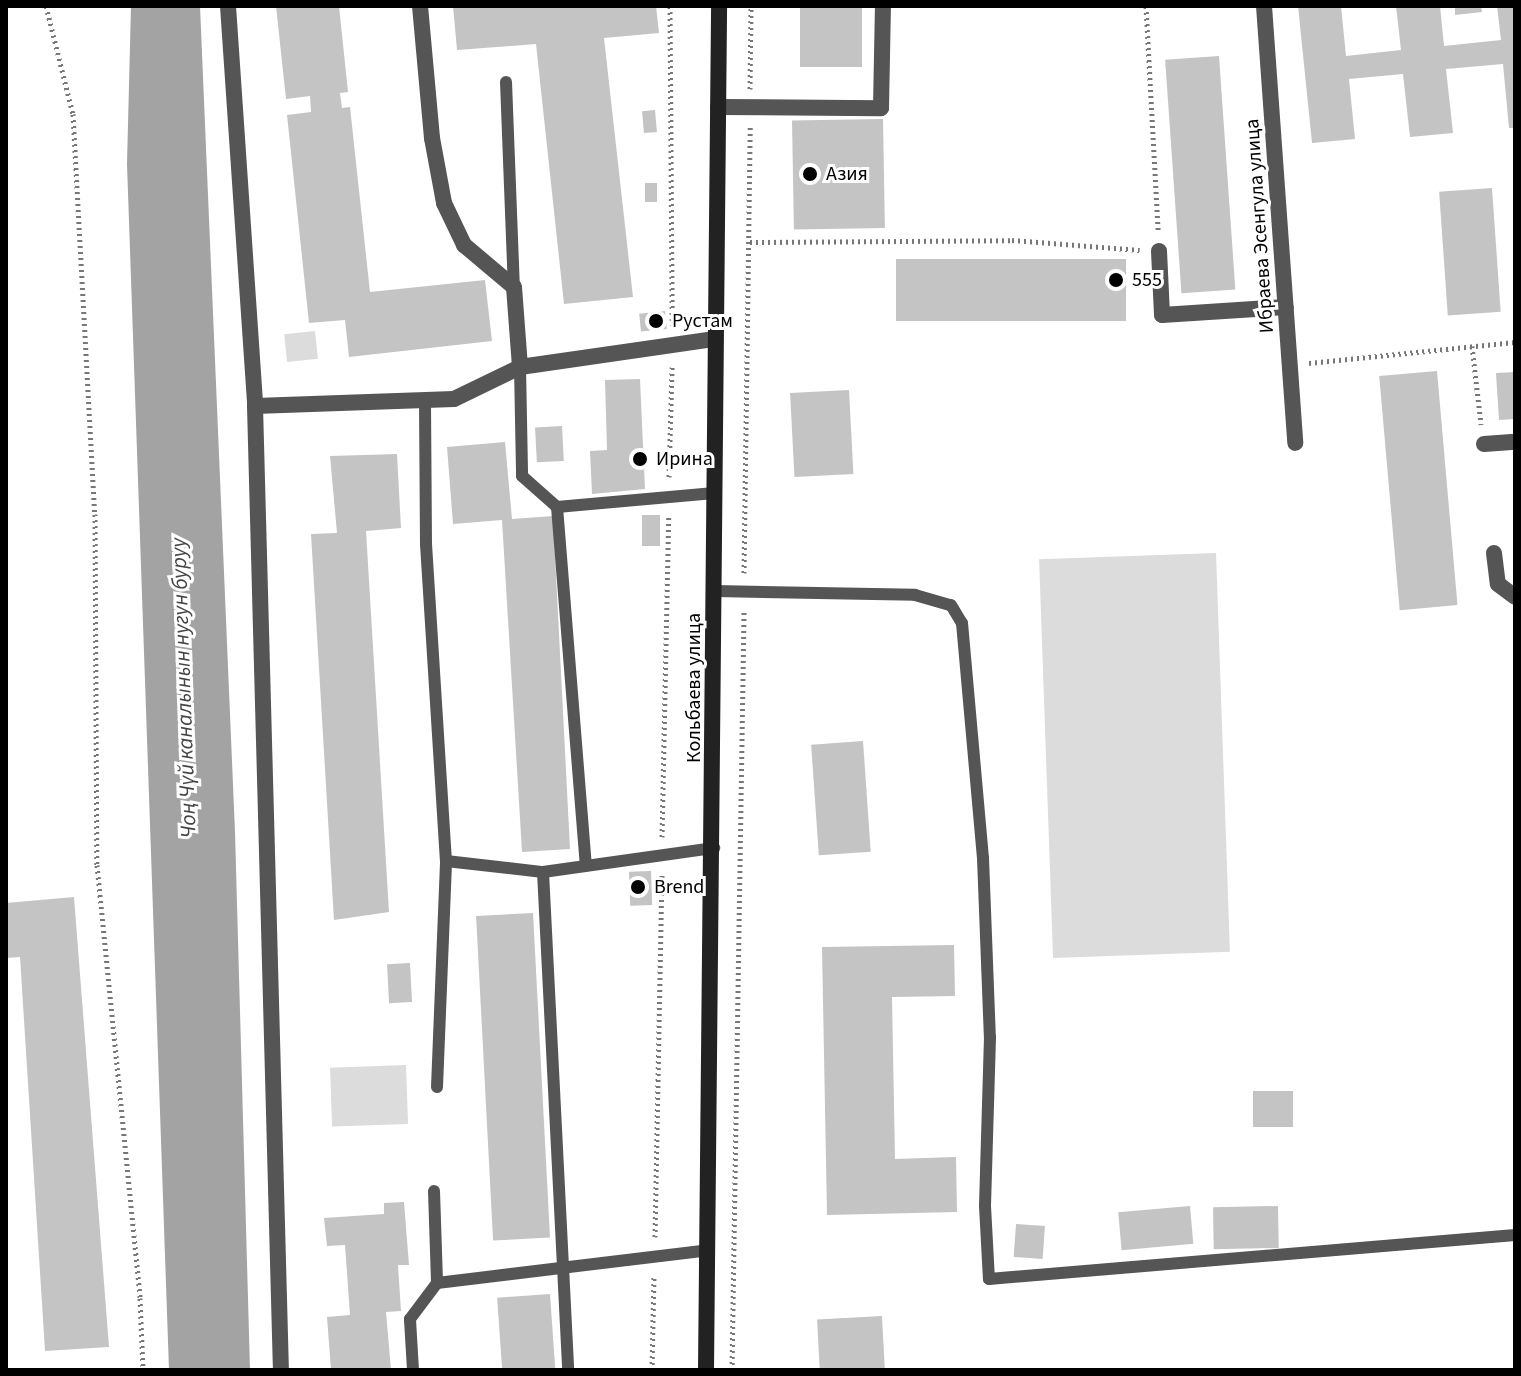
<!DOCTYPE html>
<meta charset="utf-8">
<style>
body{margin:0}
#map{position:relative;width:1521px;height:1376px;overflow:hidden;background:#fff;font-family:"Source Sans 3",sans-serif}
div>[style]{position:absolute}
.green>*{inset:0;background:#dcdcdc;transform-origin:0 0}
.water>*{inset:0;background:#a3a3a3}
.building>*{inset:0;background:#c4c4c4;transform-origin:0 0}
.path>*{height:5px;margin-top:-2.5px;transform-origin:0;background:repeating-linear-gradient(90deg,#777 0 2px,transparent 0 6px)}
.service>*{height:12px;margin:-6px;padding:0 6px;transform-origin:6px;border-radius:6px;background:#555}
.minor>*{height:16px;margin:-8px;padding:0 8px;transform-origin:8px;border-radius:8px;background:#555}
.secondary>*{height:16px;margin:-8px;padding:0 8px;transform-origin:8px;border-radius:8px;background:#222}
.dots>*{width:22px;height:22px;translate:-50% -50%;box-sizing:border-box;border:4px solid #fff;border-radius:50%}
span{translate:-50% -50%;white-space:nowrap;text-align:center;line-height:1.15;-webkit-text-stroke:6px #fff;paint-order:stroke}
.poi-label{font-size:20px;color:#000}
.left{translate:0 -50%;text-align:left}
.street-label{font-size:20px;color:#000}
.water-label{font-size:22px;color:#444;font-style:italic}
.frame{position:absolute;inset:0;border:8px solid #000;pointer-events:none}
</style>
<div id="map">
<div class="green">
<div style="left:315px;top:331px;width:28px;height:31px;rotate:84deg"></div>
<div style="left:1216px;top:553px;width:399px;height:177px;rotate:88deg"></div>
<div style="left:406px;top:1065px;width:59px;height:76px;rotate:88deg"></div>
</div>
<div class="water">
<div style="clip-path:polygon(131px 6px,200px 6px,235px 832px,250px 1370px,169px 1370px,127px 164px)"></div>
</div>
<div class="building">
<div style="clip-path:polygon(276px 6px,339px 6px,348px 92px,340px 93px,342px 108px,350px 107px,370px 292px,485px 280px,492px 341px,349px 357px,345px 320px,309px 323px,287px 115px,311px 112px,310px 96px,286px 99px)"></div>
<div style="clip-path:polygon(453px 6px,656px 6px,659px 33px,604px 38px,633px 297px,564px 304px,536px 44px,457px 50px)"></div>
<div style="left:800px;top:6px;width:62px;height:61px"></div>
<div style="clip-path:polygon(1298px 6px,1341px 6px,1346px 56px,1401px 50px,1396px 6px,1440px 6px,1444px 46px,1501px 40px,1497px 6px,1515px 6px,1515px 128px,1509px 128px,1503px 64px,1446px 69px,1453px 133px,1410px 137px,1403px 74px,1349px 79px,1355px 139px,1312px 143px)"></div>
<div style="clip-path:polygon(1455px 6px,1481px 6px,1482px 12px,1455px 15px)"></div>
<div style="left:1219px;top:56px;width:234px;height:54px;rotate:86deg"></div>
<div style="left:655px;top:110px;width:22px;height:13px;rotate:85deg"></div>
<div style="left:883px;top:119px;width:109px;height:91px;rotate:89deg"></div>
<div style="left:657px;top:183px;width:19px;height:12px;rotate:90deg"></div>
<div style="left:1492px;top:188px;width:124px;height:53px;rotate:86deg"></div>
<div style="left:1126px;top:259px;width:62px;height:230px;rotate:90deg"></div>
<div style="left:665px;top:311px;width:18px;height:26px;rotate:84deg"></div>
<div style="left:1437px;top:371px;width:235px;height:58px;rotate:85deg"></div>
<div style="clip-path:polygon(1515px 372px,1515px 419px,1499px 420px,1496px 373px)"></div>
<div style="clip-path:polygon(640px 379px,645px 489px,592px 494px,590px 451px,607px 450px,605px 380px)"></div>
<div style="left:849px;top:390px;width:84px;height:59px;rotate:87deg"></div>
<div style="left:562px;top:426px;width:35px;height:27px;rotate:87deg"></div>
<div style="clip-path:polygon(505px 442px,512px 519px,553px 516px,570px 849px,522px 852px,502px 520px,453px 524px,447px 447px)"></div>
<div style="clip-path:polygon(397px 454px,401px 528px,366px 531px,389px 912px,334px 920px,311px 534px,337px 533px,330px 456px)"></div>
<div style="left:642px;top:515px;width:18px;height:31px"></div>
<div style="left:863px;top:741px;width:111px;height:52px;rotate:86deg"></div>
<div style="left:651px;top:871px;width:34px;height:22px;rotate:88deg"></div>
<div style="clip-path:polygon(74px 897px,109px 1347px,45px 1351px,20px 957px,6px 958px,6px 903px)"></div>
<div style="left:533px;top:913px;width:325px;height:57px;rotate:87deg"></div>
<div style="clip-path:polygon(954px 945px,955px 996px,892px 997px,895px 1159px,956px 1157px,957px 1212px,827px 1215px,822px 947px)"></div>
<div style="left:410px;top:963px;width:39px;height:23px;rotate:87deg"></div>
<div style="left:1253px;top:1091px;width:40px;height:36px"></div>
<div style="clip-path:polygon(404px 1202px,409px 1265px,398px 1265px,401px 1311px,386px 1312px,391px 1370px,331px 1370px,327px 1317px,350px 1315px,345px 1245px,327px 1246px,324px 1218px,384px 1214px,384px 1203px)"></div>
<div style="left:1190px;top:1206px;width:38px;height:72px;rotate:85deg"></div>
<div style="left:1278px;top:1206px;width:42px;height:65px;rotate:89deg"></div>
<div style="left:1016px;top:1224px;width:29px;height:33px;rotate:4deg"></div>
<div style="left:550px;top:1294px;width:76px;height:53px;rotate:86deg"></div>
<div style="left:882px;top:1316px;width:54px;height:65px;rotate:87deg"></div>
</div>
<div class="path">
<div style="left:46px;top:6px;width:111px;rotate:76deg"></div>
<div style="left:73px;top:114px;width:401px;rotate:86.9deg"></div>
<div style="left:95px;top:514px;width:351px;rotate:89.7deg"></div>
<div style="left:97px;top:865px;width:435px;rotate:84.3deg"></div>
<div style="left:140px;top:1298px;width:72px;rotate:87.6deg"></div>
<div style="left:670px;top:6px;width:319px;rotate:89.6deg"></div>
<div style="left:1146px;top:6px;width:225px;rotate:86.9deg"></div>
<div style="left:750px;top:89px;width:83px;rotate:-89.3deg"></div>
<div style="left:750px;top:242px;width:262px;rotate:-0.4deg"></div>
<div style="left:1012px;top:240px;width:128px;rotate:4.5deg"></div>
<div style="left:1472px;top:346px;width:79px;rotate:83.4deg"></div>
<div style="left:1309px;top:363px;width:207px;rotate:-5.8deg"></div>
<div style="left:669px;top:477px;width:110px;rotate:-88.4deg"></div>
<div style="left:744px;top:573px;width:446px;rotate:-89.2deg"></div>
<div style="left:662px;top:837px;width:322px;rotate:-88.8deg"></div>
<div style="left:655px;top:1237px;width:362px;rotate:-88.9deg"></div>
<div style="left:652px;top:1370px;width:95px;rotate:-88.8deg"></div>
<div style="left:732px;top:1370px;width:759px;rotate:-89.09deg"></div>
</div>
<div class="service">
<div style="left:506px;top:82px;width:205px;rotate:87.8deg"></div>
<div style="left:520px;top:367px;width:109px;rotate:88.9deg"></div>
<div style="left:522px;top:476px;width:47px;rotate:41.5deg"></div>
<div style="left:557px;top:507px;width:158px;rotate:-5.1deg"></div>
<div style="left:425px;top:402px;width:142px;rotate:89.6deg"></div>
<div style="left:426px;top:544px;width:318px;rotate:86.4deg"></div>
<div style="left:446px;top:861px;width:98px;rotate:6.5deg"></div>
<div style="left:543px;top:872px;width:173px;rotate:-8deg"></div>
<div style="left:557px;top:507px;width:360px;rotate:85.4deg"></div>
<div style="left:715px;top:591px;width:200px;rotate:1.1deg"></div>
<div style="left:915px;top:595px;width:37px;rotate:16deg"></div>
<div style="left:951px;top:605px;width:21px;rotate:59deg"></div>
<div style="left:962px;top:623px;width:236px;rotate:84.9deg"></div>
<div style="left:983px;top:858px;width:179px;rotate:87.8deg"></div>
<div style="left:990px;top:1037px;width:169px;rotate:91.7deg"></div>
<div style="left:985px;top:1206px;width:73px;rotate:86.9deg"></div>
<div style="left:989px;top:1279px;width:528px;rotate:-4.78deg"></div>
<div style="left:543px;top:872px;width:499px;rotate:87.1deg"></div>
<div style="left:437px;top:1087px;width:226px;rotate:-87.7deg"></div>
<div style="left:434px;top:1191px;width:92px;rotate:88.1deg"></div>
<div style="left:413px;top:1370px;width:51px;rotate:-93.4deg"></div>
<div style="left:410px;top:1319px;width:45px;rotate:-53.1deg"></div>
<div style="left:437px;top:1283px;width:273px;rotate:-6.9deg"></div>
</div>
<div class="minor">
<div style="left:228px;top:6px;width:401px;rotate:86.1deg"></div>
<div style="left:255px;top:406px;width:964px;rotate:88.46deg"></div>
<div style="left:420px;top:6px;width:133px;rotate:84.8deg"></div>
<div style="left:432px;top:138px;width:66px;rotate:79.5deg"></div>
<div style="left:444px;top:203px;width:47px;rotate:64.5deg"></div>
<div style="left:464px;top:245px;width:65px;rotate:40deg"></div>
<div style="left:514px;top:287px;width:80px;rotate:85.7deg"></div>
<div style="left:1264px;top:6px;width:438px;rotate:85.9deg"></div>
<div style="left:718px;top:107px;width:163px;rotate:0.4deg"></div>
<div style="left:881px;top:108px;width:102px;rotate:-88.9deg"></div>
<div style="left:1159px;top:251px;width:64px;rotate:87.3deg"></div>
<div style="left:1162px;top:315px;width:124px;rotate:-3.7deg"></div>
<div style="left:255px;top:406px;width:199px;rotate:-2deg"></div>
<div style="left:454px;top:399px;width:73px;rotate:-25.9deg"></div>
<div style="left:520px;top:367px;width:197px;rotate:-8.2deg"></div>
<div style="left:1484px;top:444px;width:31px;rotate:-4deg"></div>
<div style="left:1494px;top:553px;width:31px;rotate:83deg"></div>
<div style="left:1498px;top:584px;width:21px;rotate:37deg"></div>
</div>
<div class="secondary">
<div style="left:706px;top:1370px;width:1364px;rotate:-89.45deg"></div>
</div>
<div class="dots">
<div style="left:810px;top:174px;background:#000"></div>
<div style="left:1116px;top:280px;background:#000"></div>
<div style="left:656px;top:321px;background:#000"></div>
<div style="left:640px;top:459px;background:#000"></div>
<div style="left:638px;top:887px;background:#000"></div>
</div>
<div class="poi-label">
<span class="left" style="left:826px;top:174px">Азия</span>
<span class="left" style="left:1132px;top:280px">555</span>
<span class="left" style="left:672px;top:321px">Рустам</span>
<span class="left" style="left:656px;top:459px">Ирина</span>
<span class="left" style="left:654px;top:887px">Brend</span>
</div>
<div class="street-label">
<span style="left:1260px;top:226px;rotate:-94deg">Ибраева Эсенгула улица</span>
<span style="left:694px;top:688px;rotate:-90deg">Кольбаева улица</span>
</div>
<div class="water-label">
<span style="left:184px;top:688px;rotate:-92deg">Чоң Чүй каналынын нугун буруу</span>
</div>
<div class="frame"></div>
</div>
